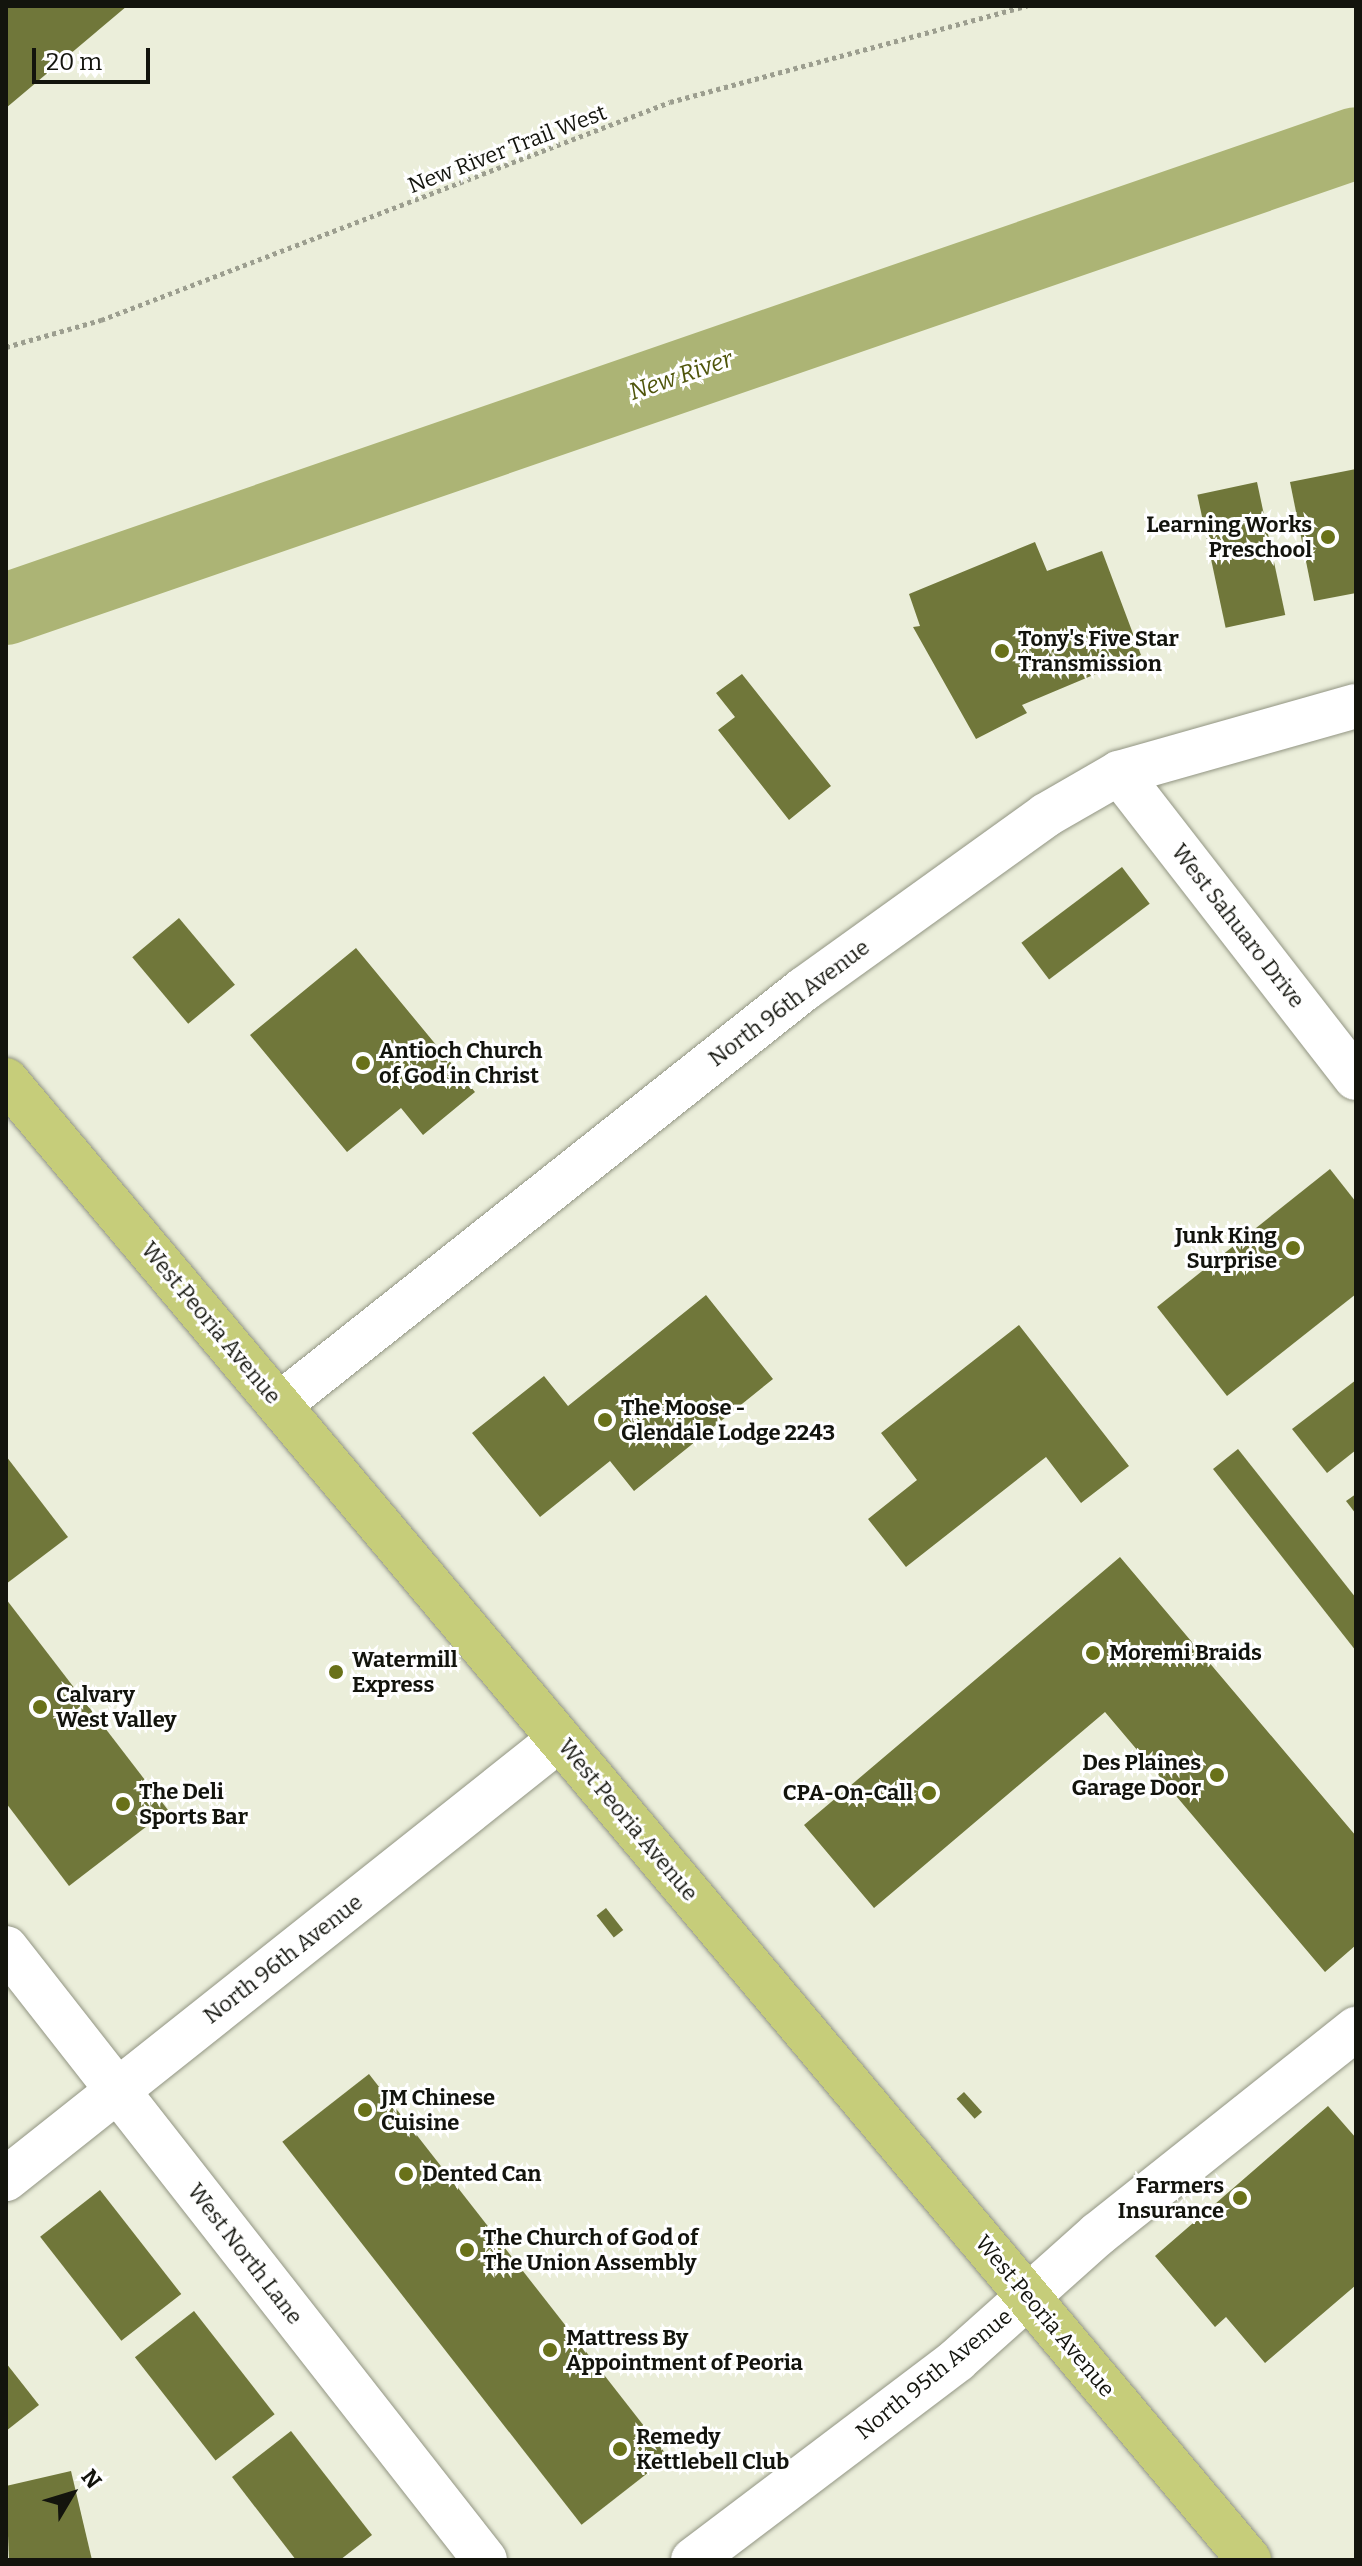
<!DOCTYPE html>
<style>
body{margin:0}
#map{position:relative;width:1362px;height:2566px;overflow:hidden;background:#ebeeda;font-family:Bitter,serif}
div>[style]{position:absolute}
.river>*{height:72px;margin:-36px;padding:0 36px;transform-origin:36px;border-radius:36px;background:#acb475}
.building>*{inset:0;background:#70773a;transform-origin:0 0}
.path>*{height:5px;margin-top:-2.5px;transform-origin:0;background:repeating-linear-gradient(90deg,#9c9e8f 0 4px,transparent 0 8px)}
.roads{filter:drop-shadow(0 0 2px #929583) drop-shadow(0 0 2px #929583)}
.minor>*{height:44px;margin:-22px;padding:0 22px;transform-origin:22px;border-radius:22px;background:#fff}
.major>*{height:44px;margin:-22px;padding:0 22px;transform-origin:22px;border-radius:22px;background:#c6cd7a}
.dots>*{width:22px;height:22px;translate:-50% -50%;box-sizing:border-box;border:4px solid #fff;border-radius:50%}
span{translate:-50% -50%;white-space:nowrap;text-align:center;line-height:1.15;-webkit-text-stroke:6px #fff;paint-order:stroke}
.street-label{font-size:22px;color:#13140d}
.poi-label{font-size:22px;color:#13140d;font-weight:700}
.right{translate:-100% -50%;text-align:right}
.left{translate:0 -50%;text-align:left}
.water-label{font-size:24px;color:#4f550b;font-style:italic}
.frame{position:absolute;inset:0;border:8px solid #13140d;pointer-events:none}
.north{position:absolute;left:32px;top:2454px;width:80px;height:80px;-webkit-text-stroke:6px #fff;paint-order:stroke;rotate:52deg;font-size:22px;font-weight:700;line-height:32px;text-align:center;color:#13140d}
.north::after{content:'';display:block;margin:auto;width:28px;height:36px;background:#13140d;clip-path:polygon(50% 0,100% 100%,50% 72%,0 100%)}
.scale{position:absolute;left:32px;top:48px;width:118px;height:36px;box-sizing:border-box;border:4px solid #13140d;border-top:0;padding-left:10px;font-size:24px;line-height:28px;white-space:nowrap;color:#13140d;-webkit-text-stroke:6px #fff;paint-order:stroke}
</style>
<div id="map">
<div class="river">
<div style="left:6px;top:609px;width:1428px;rotate:-19.04deg"></div>
</div>
<div class="building">
<div style="clip-path:polygon(6px 6px,127px 6px,6px 108px)"></div>
<div style="clip-path:polygon(1356px 469px,1356px 593px,1314px 601px,1290px 482px)"></div>
<div style="left:1257px;top:482px;width:136px;height:61px;rotate:78deg"></div>
<div style="clip-path:polygon(1035px 542px,1047px 571px,1102px 551px,1141px 655px,1022px 705px,1027px 713px,976px 739px,913px 627px,920px 626px,909px 594px)"></div>
<div style="clip-path:polygon(742px 674px,831px 786px,789px 820px,718px 730px,735px 717px,716px 693px)"></div>
<div style="left:1122px;top:867px;width:46px;height:126px;rotate:53deg"></div>
<div style="left:179px;top:918px;width:87px;height:61px;rotate:50deg"></div>
<div style="clip-path:polygon(356px 948px,475px 1092px,423px 1135px,401px 1108px,347px 1152px,250px 1035px)"></div>
<div style="clip-path:polygon(1330px 1169px,1356px 1202px,1356px 1294px,1227px 1396px,1157px 1307px)"></div>
<div style="clip-path:polygon(706px 1295px,773px 1379px,634px 1491px,610px 1461px,540px 1517px,472px 1433px,544px 1376px,568px 1406px)"></div>
<div style="clip-path:polygon(1019px 1325px,1129px 1466px,1081px 1503px,1046px 1457px,906px 1567px,868px 1519px,917px 1480px,881px 1433px)"></div>
<div style="clip-path:polygon(1356px 1380px,1356px 1450px,1327px 1473px,1292px 1429px)"></div>
<div style="clip-path:polygon(1238px 1449px,1356px 1598px,1356px 1651px,1213px 1469px)"></div>
<div style="clip-path:polygon(6px 1456px,68px 1537px,6px 1584px)"></div>
<div style="clip-path:polygon(1356px 1494px,1356px 1514px,1346px 1501px)"></div>
<div style="clip-path:polygon(1120px 1557px,1356px 1836px,1356px 1945px,1325px 1972px,1105px 1712px,874px 1908px,804px 1825px)"></div>
<div style="clip-path:polygon(6px 1599px,168px 1810px,69px 1886px,6px 1803px)"></div>
<div style="clip-path:polygon(341px 1663px,345px 1669px,339px 1678px,331px 1678px,331px 1666px)"></div>
<div style="left:606px;top:1908px;width:28px;height:12px;rotate:52deg"></div>
<div style="left:369px;top:2074px;width:486px;height:110px;rotate:52deg"></div>
<div style="left:964px;top:2092px;width:27px;height:10px;rotate:48deg"></div>
<div style="clip-path:polygon(1328px 2106px,1356px 2138px,1356px 2285px,1265px 2363px,1226px 2317px,1215px 2327px,1155px 2256px)"></div>
<div style="left:100px;top:2190px;width:132px;height:76px;rotate:52deg"></div>
<div style="left:194px;top:2311px;width:131px;height:75px;rotate:52deg"></div>
<div style="clip-path:polygon(6px 2363px,39px 2405px,6px 2431px)"></div>
<div style="clip-path:polygon(291px 2431px,372px 2535px,340px 2560px,296px 2560px,232px 2477px)"></div>
<div style="clip-path:polygon(71px 2471px,92px 2560px,9px 2560px,6px 2486px)"></div>
</div>
<div class="path">
<div style="left:6px;top:347px;width:99px;rotate:-15.9deg"></div>
<div style="left:101px;top:320px;width:609px;rotate:-20.96deg"></div>
<div style="left:670px;top:102px;width:370px;rotate:-15.1deg"></div>
</div>
<div class="roads">
<div class="minor">
<div style="left:1119px;top:773px;width:386px;rotate:52.2deg"></div>
<div style="left:280px;top:1404px;width:668px;rotate:-38.38deg"></div>
<div style="left:804px;top:989px;width:298px;rotate:-35.7deg"></div>
<div style="left:1046px;top:815px;width:84px;rotate:-29.9deg"></div>
<div style="left:1119px;top:773px;width:246px;rotate:-15.8deg"></div>
<div style="left:6px;top:1948px;width:777px;rotate:51.95deg"></div>
<div style="left:6px;top:2179px;width:707px;rotate:-38.46deg"></div>
<div style="left:693px;top:2560px;width:331px;rotate:-37.1deg"></div>
<div style="left:957px;top:2360px;width:189px;rotate:-41.8deg"></div>
<div style="left:1098px;top:2234px;width:330px;rotate:-38.5deg"></div>
</div>
<div class="major">
<div style="left:6px;top:1080px;width:1933px;rotate:49.97deg"></div>
</div>
</div>
<div class="dots">
<div style="left:1328px;top:537px;background:#697119"></div>
<div style="left:1002px;top:651px;background:#697119"></div>
<div style="left:363px;top:1063px;background:#697119"></div>
<div style="left:1293px;top:1248px;background:#697119"></div>
<div style="left:605px;top:1420px;background:#697119"></div>
<div style="left:1093px;top:1653px;background:#697119"></div>
<div style="left:336px;top:1672px;background:#697119"></div>
<div style="left:40px;top:1707px;background:#697119"></div>
<div style="left:1217px;top:1775px;background:#697119"></div>
<div style="left:929px;top:1793px;background:#697119"></div>
<div style="left:123px;top:1804px;background:#697119"></div>
<div style="left:365px;top:2110px;background:#697119"></div>
<div style="left:406px;top:2174px;background:#697119"></div>
<div style="left:1240px;top:2198px;background:#697119"></div>
<div style="left:467px;top:2250px;background:#697119"></div>
<div style="left:550px;top:2350px;background:#697119"></div>
<div style="left:620px;top:2449px;background:#697119"></div>
</div>
<div class="street-label">
<span style="left:507px;top:149px;rotate:-21deg">New River Trail West</span>
<span style="left:1238px;top:926px;rotate:52deg">West Sahuaro Drive</span>
<span style="left:789px;top:1003px;rotate:-37deg">North 96th Avenue</span>
<span style="left:211px;top:1323px;rotate:50deg">West Peoria Avenue</span>
<span style="left:628px;top:1820px;rotate:50deg">West Peoria Avenue</span>
<span style="left:283px;top:1959px;rotate:-38deg">North 96th Avenue</span>
<span style="left:245px;top:2254px;rotate:52deg">West North Lane</span>
<span style="left:1045px;top:2316px;rotate:50deg">West Peoria Avenue</span>
<span style="left:934px;top:2374px;rotate:-39deg">North 95th Avenue</span>
</div>
<div class="poi-label">
<span class="right" style="left:1312px;top:537px">Learning Works<br>Preschool</span>
<span class="left" style="left:1018px;top:651px">Tony's Five Star<br>Transmission</span>
<span class="left" style="left:379px;top:1063px">Antioch Church<br>of God in Christ</span>
<span class="right" style="left:1277px;top:1248px">Junk King<br>Surprise</span>
<span class="left" style="left:621px;top:1420px">The Moose -<br>Glendale Lodge 2243</span>
<span class="left" style="left:1109px;top:1653px">Moremi Braids</span>
<span class="left" style="left:352px;top:1672px">Watermill<br>Express</span>
<span class="left" style="left:56px;top:1707px">Calvary<br>West Valley</span>
<span class="right" style="left:1201px;top:1775px">Des Plaines<br>Garage Door</span>
<span class="left" style="left:139px;top:1804px">The Deli<br>Sports Bar</span>
<span class="right" style="left:913px;top:1793px">CPA-On-Call</span>
<span class="left" style="left:381px;top:2110px">JM Chinese<br>Cuisine</span>
<span class="left" style="left:422px;top:2174px">Dented Can</span>
<span class="right" style="left:1224px;top:2198px">Farmers<br>Insurance</span>
<span class="left" style="left:483px;top:2250px">The Church of God of<br>The Union Assembly</span>
<span class="left" style="left:566px;top:2350px">Mattress By<br>Appointment of Peoria</span>
<span class="left" style="left:636px;top:2449px">Remedy<br>Kettlebell Club</span>
</div>
<div class="water-label">
<span style="left:681px;top:376px;rotate:-19deg">New River</span>
</div>
<div class="frame"></div>
<div class="north">N</div>
<div class="scale">20 m</div>
</div>
